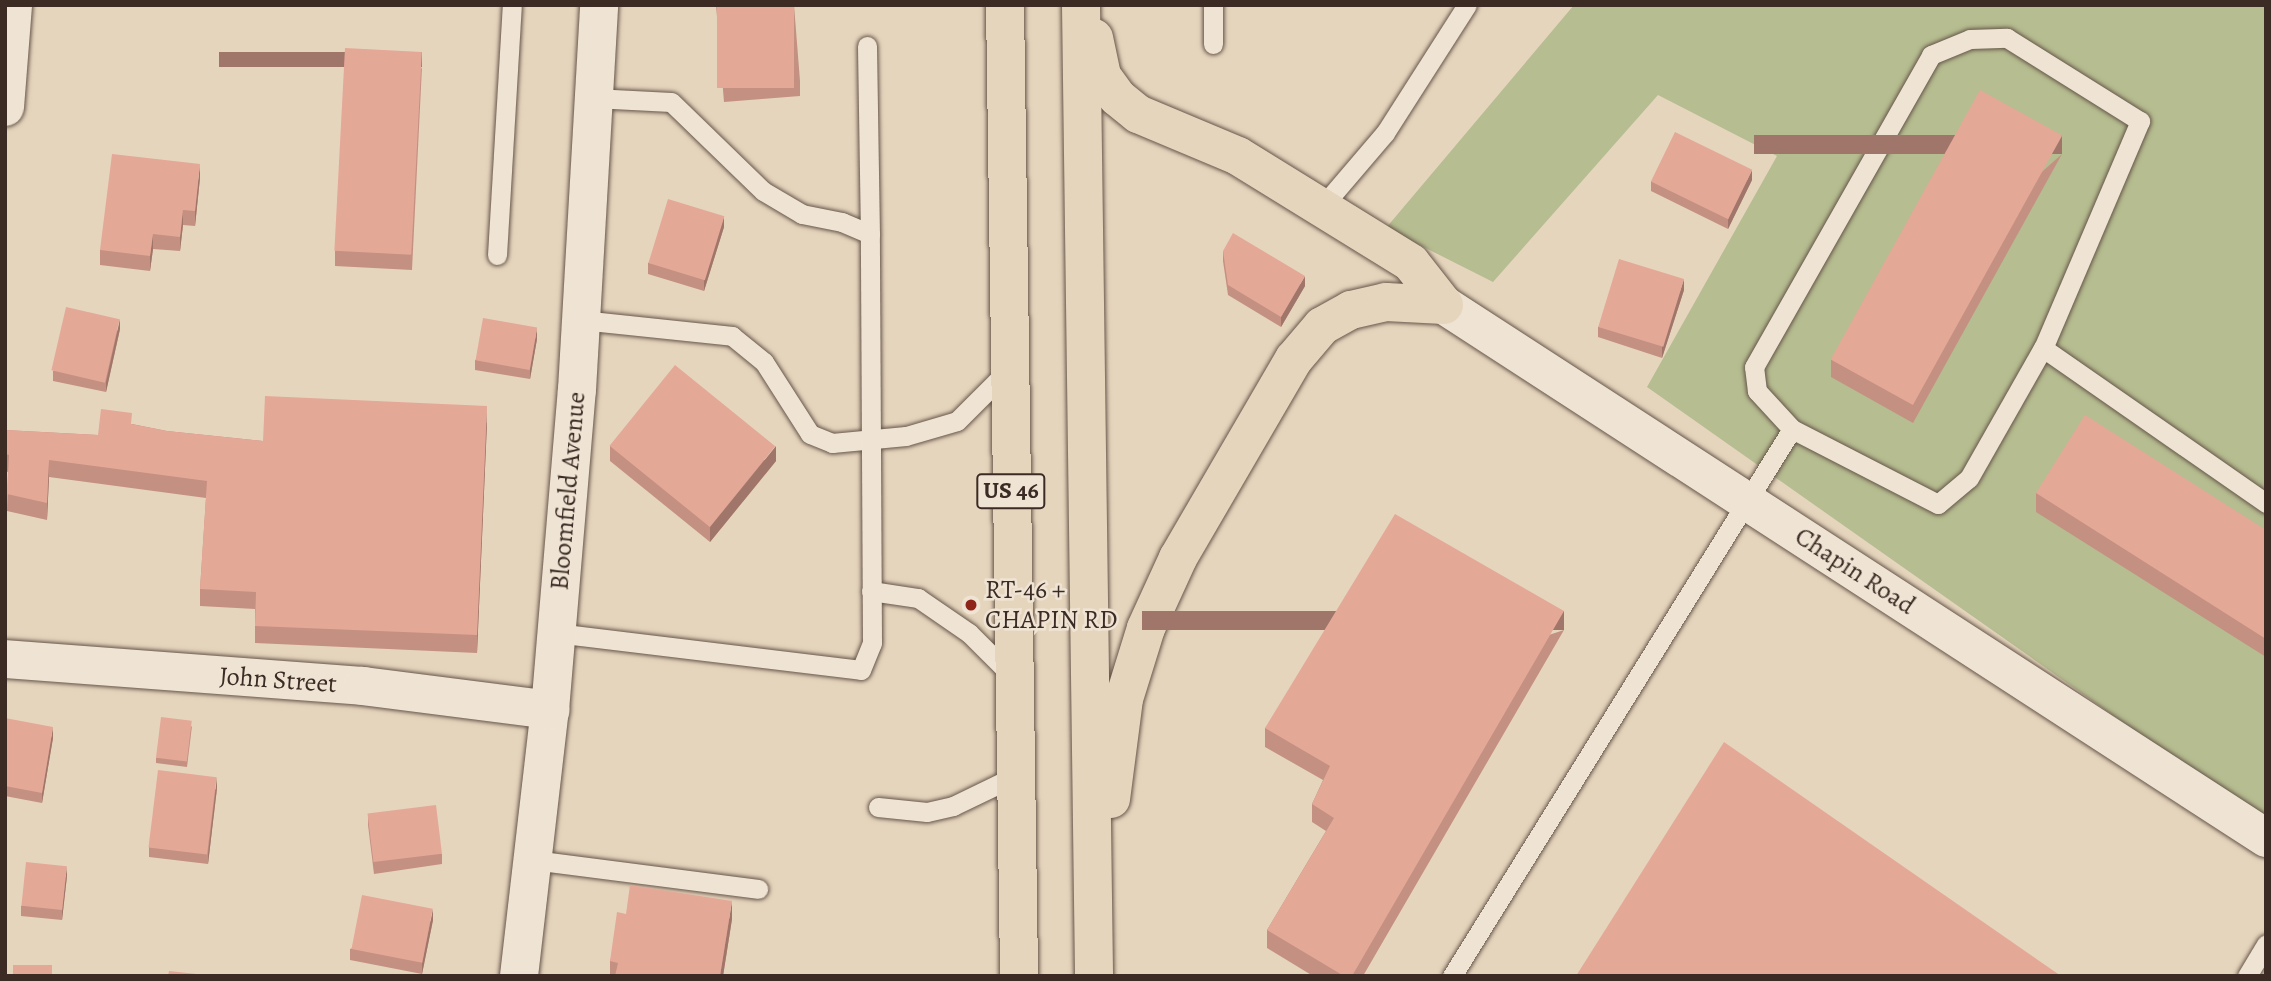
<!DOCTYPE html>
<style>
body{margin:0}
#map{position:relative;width:2271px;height:981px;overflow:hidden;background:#e6d5bd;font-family:Alegreya,serif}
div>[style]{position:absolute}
.green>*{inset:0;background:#b6bd90}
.roads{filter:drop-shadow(0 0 2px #66564a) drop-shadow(0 0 2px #66564a)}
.service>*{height:19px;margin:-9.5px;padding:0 9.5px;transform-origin:9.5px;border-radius:9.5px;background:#efe4d4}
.minor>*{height:38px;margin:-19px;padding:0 19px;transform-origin:19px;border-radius:19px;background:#efe4d4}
.tertiary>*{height:38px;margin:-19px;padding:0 19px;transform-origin:19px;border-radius:19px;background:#efe4d4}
.trunk>*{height:38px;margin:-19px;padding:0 19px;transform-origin:19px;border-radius:19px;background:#e6d5bd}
.wall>*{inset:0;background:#c49082}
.shaded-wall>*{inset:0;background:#a0766a;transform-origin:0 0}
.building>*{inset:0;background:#e4a897;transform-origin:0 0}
.dots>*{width:19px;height:19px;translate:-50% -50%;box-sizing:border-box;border:4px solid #efe4d4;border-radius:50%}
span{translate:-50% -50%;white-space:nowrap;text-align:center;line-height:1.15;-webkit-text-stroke:5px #efe4d4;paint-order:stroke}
.shield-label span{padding:2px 5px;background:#efe4d4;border:2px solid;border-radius:5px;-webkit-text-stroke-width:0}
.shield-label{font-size:24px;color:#3b2b24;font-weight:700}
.street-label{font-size:26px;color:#3b2b24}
.poi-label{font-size:26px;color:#3b2b24}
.left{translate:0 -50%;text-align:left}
.frame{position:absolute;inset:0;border:7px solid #3b2b24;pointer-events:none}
</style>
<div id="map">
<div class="green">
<div style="clip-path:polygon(1574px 5px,2266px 5px,2266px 823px,1647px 387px,1777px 156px,1658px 95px,1493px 282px,1386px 228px)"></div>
</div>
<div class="roads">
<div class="service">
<div style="left:1213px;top:44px;width:39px;rotate:-90deg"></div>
<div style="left:867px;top:46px;width:188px;rotate:89.1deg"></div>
<div style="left:1320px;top:209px;width:100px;rotate:-49.5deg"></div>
<div style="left:1385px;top:133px;width:152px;rotate:-57.4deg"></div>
<div style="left:497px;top:255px;width:250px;rotate:-86.6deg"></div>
<div style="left:581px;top:320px;width:152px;rotate:6deg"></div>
<div style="left:732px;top:336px;width:41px;rotate:39.1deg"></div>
<div style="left:764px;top:362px;width:85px;rotate:57.4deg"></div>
<div style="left:810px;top:434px;width:24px;rotate:22deg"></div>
<div style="left:832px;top:443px;width:74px;rotate:-5.4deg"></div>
<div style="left:906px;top:436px;width:53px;rotate:-16.4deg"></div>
<div style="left:957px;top:421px;width:74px;rotate:-45deg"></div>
<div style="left:1792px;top:429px;width:164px;rotate:27.2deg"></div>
<div style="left:1938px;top:504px;width:40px;rotate:-40deg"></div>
<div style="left:1969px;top:478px;width:150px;rotate:-60.4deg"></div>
<div style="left:871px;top:591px;width:48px;rotate:8.5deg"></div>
<div style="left:918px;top:598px;width:62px;rotate:34.5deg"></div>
<div style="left:969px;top:633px;width:61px;rotate:45deg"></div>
<div style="left:556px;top:633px;width:307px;rotate:6.9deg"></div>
<div style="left:861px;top:670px;width:29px;rotate:-68deg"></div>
<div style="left:872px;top:643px;width:409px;rotate:-90.3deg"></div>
<div style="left:870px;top:234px;width:30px;rotate:-157deg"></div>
<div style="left:842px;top:222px;width:41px;rotate:-168.7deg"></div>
<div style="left:802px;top:214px;width:45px;rotate:-149.5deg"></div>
<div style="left:763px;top:191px;width:128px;rotate:-135.9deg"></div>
<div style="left:671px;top:102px;width:78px;rotate:-177.1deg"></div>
<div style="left:878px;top:807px;width:49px;rotate:5.8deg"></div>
<div style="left:927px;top:812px;width:27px;rotate:-13deg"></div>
<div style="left:953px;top:806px;width:71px;rotate:-25.8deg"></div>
<div style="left:533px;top:860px;width:227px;rotate:7.3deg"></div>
<div style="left:1452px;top:976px;width:644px;rotate:-58.14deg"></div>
<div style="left:1792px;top:429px;width:52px;rotate:-132.6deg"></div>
<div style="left:1757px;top:391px;width:24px;rotate:-97deg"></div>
<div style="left:1754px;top:367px;width:359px;rotate:-60.4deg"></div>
<div style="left:1931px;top:55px;width:42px;rotate:-22.3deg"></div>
<div style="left:1970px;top:39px;width:37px;rotate:-2deg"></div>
<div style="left:2007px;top:38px;width:157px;rotate:32deg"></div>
<div style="left:2140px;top:121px;width:247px;rotate:113.1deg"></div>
<div style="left:2043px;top:348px;width:272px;rotate:34.8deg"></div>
<div style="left:2247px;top:976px;width:37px;rotate:-59deg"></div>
</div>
<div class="minor">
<div style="left:5px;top:107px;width:102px;rotate:-85.5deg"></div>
<div style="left:1444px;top:305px;width:980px;rotate:32.96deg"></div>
<div style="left:5px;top:659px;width:359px;rotate:4.3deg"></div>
<div style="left:363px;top:686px;width:189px;rotate:7.3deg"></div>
</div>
<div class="tertiary">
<div style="left:519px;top:976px;width:268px;rotate:-83.4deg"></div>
<div style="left:550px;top:710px;width:321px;rotate:-85.2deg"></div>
<div style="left:577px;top:390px;width:386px;rotate:-86.7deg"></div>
</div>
<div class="trunk">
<div style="left:1005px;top:5px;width:971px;rotate:89.17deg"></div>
<div style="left:1081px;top:5px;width:971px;rotate:89.23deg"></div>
<div style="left:1094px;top:38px;width:39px;rotate:78deg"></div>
<div style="left:1102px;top:76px;width:26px;rotate:54deg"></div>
<div style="left:1117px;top:97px;width:27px;rotate:39deg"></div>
<div style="left:1138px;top:114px;width:108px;rotate:22.8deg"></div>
<div style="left:1238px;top:156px;width:203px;rotate:31.7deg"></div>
<div style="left:1411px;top:263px;width:53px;rotate:51.8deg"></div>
<div style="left:1111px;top:799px;width:101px;rotate:-82.6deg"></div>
<div style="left:1124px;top:699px;width:74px;rotate:-72.8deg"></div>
<div style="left:1146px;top:628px;width:77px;rotate:-65.4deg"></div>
<div style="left:1178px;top:558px;width:230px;rotate:-59.8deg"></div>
<div style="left:1294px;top:359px;width:43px;rotate:-49.7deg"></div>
<div style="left:1322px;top:326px;width:33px;rotate:-29deg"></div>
<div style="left:1351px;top:310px;width:36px;rotate:-13deg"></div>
<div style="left:1386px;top:302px;width:58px;rotate:3deg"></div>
</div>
</div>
<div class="wall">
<div style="clip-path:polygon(716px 5px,794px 5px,800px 81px,800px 96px,724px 102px)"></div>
<div style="clip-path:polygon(422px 67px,412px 270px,335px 266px,335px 251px)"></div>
<div style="clip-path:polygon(2062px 154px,1913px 423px,1831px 377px,1831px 359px)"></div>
<div style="clip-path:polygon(200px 178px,195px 226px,183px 225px,180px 251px,153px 249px,150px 271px,100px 265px,100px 250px)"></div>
<div style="clip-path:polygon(1752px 180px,1728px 229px,1651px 191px,1651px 181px)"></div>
<div style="clip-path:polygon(724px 227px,704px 291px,648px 274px,648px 263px)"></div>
<div style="clip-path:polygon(1223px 251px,1305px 286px,1281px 327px,1228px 295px,1223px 261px)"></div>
<div style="clip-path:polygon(1684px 290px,1662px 358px,1598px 337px,1598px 327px)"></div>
<div style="clip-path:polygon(120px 329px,106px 392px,53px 381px,53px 371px)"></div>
<div style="clip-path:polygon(537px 339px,530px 379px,475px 370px,475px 360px)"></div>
<div style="clip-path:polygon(487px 423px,477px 653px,255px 643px,255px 609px,200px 606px,200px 589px,206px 498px,49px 477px,47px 520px,7px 511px,8px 472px,5px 471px,5px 430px,98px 435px,132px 424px,167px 431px,263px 441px)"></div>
<div style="clip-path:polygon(610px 446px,776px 461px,710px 542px,610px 461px)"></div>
<div style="clip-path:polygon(2036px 493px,2266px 530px,2266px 657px,2036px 512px)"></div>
<div style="clip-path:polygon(1564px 630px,1363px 976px,1313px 976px,1267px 948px,1267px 930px,1326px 831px,1312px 822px,1312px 804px,1323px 780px,1265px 747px,1265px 728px)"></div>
<div style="clip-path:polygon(5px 718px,53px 738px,42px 803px,5px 796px)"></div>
<div style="clip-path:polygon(192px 726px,187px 767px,156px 763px,156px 758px)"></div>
<div style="clip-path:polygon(217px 788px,208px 864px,149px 857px,149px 847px)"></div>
<div style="clip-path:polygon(368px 814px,442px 854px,442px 864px,374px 874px,368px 825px)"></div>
<div style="clip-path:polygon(67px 876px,62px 920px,21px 916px,21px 906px)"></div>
<div style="clip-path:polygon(626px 914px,732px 919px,723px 976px,610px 976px,610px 961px)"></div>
<div style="clip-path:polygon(433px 920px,422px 974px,350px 960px,350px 949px)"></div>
</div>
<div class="shaded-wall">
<div style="left:422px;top:52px;width:15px;height:203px;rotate:90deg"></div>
<div style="left:2062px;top:135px;width:19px;height:308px;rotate:90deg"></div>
<div style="clip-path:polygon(200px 164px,200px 178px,195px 226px,195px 211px)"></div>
<div style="clip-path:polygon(1752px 170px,1752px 180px,1728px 229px,1728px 219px)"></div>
<div style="clip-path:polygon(183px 210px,183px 225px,180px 251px,180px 237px)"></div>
<div style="clip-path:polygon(724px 216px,724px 227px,704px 291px,704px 280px)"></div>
<div style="clip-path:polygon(153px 234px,153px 249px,150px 271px,150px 256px)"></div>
<div style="clip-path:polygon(1305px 276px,1305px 286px,1281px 327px,1281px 317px)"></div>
<div style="clip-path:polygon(1684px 279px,1684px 290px,1662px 358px,1662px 347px)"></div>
<div style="clip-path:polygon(120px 319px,120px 329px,106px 392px,106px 382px)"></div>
<div style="clip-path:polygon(537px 328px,537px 339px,530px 379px,530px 369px)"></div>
<div style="clip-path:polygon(487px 406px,487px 423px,477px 653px,477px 635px)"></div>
<div style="clip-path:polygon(776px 446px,776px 461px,710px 542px,710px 527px)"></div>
<div style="clip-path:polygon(49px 460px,49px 477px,47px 520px,47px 503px)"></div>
<div style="left:1564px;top:611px;width:19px;height:422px;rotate:90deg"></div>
<div style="clip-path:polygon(53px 727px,53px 738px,42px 803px,42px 793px)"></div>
<div style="clip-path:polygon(217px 777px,217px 788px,208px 864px,208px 854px)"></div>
<div style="clip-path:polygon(67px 866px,67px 876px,62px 920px,62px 910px)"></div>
<div style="clip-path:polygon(732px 901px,732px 919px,723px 976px,720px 976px)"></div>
<div style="clip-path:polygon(433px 909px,433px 920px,422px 974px,422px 964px)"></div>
</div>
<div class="building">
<div style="left:717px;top:5px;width:77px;height:83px"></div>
<div style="left:345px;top:48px;width:77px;height:203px;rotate:3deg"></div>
<div style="left:1980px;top:90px;width:94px;height:308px;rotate:29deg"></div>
<div style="left:1675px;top:132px;width:86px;height:55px;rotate:26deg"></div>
<div style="clip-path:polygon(112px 154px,200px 164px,195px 211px,183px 210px,180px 237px,153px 234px,150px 256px,100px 250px)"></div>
<div style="left:668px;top:199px;width:59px;height:67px;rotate:17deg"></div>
<div style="clip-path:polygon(1233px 233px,1305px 276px,1281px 317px,1228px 285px,1223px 251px)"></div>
<div style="left:1619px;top:259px;width:68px;height:71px;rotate:17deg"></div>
<div style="left:66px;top:307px;width:55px;height:65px;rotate:13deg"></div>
<div style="left:483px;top:318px;width:55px;height:43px;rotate:10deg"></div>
<div style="left:675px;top:365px;width:129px;height:104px;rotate:39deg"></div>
<div style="clip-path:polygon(265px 396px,487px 406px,477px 635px,255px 626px,256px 592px,200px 589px,207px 481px,49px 460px,47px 503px,7px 494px,9px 455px,5px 454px,5px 430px,98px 435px,101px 409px,132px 413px,131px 424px,167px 431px,263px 441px)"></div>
<div style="clip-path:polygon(2085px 415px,2266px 530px,2266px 639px,2036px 493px)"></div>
<div style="clip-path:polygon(1395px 514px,1564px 611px,1352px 976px,1344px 976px,1267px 930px,1334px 818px,1312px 804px,1330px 766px,1265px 728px)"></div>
<div style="left:161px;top:717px;width:31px;height:41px;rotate:7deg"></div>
<div style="clip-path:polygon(5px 718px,53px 727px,42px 793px,5px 786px)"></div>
<div style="clip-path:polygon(1724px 742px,2061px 976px,1576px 976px)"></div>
<div style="left:158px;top:770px;width:59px;height:78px;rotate:7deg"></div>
<div style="left:436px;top:805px;width:49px;height:69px;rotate:83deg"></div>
<div style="left:26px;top:862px;width:41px;height:44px;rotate:6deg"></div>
<div style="clip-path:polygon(630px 885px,732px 901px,720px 976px,615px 976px,618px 963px,610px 961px,617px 912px,626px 914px)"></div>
<div style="left:362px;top:895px;width:72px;height:55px;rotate:11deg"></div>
<div style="left:52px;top:965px;width:11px;height:39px;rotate:90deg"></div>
<div style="clip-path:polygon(169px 971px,215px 976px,168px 976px)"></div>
</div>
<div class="dots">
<div style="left:971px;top:605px;background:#8f2418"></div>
</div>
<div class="shield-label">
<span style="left:1011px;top:491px">US 46</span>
</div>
<div class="street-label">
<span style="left:568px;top:491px;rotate:-85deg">Bloomfield Avenue</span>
<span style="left:1855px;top:571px;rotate:33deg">Chapin Road</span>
<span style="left:278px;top:680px;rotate:4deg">John Street</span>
</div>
<div class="poi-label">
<span class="left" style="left:985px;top:605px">RT-46 +<br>CHAPIN RD</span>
</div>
<div class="frame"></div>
</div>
